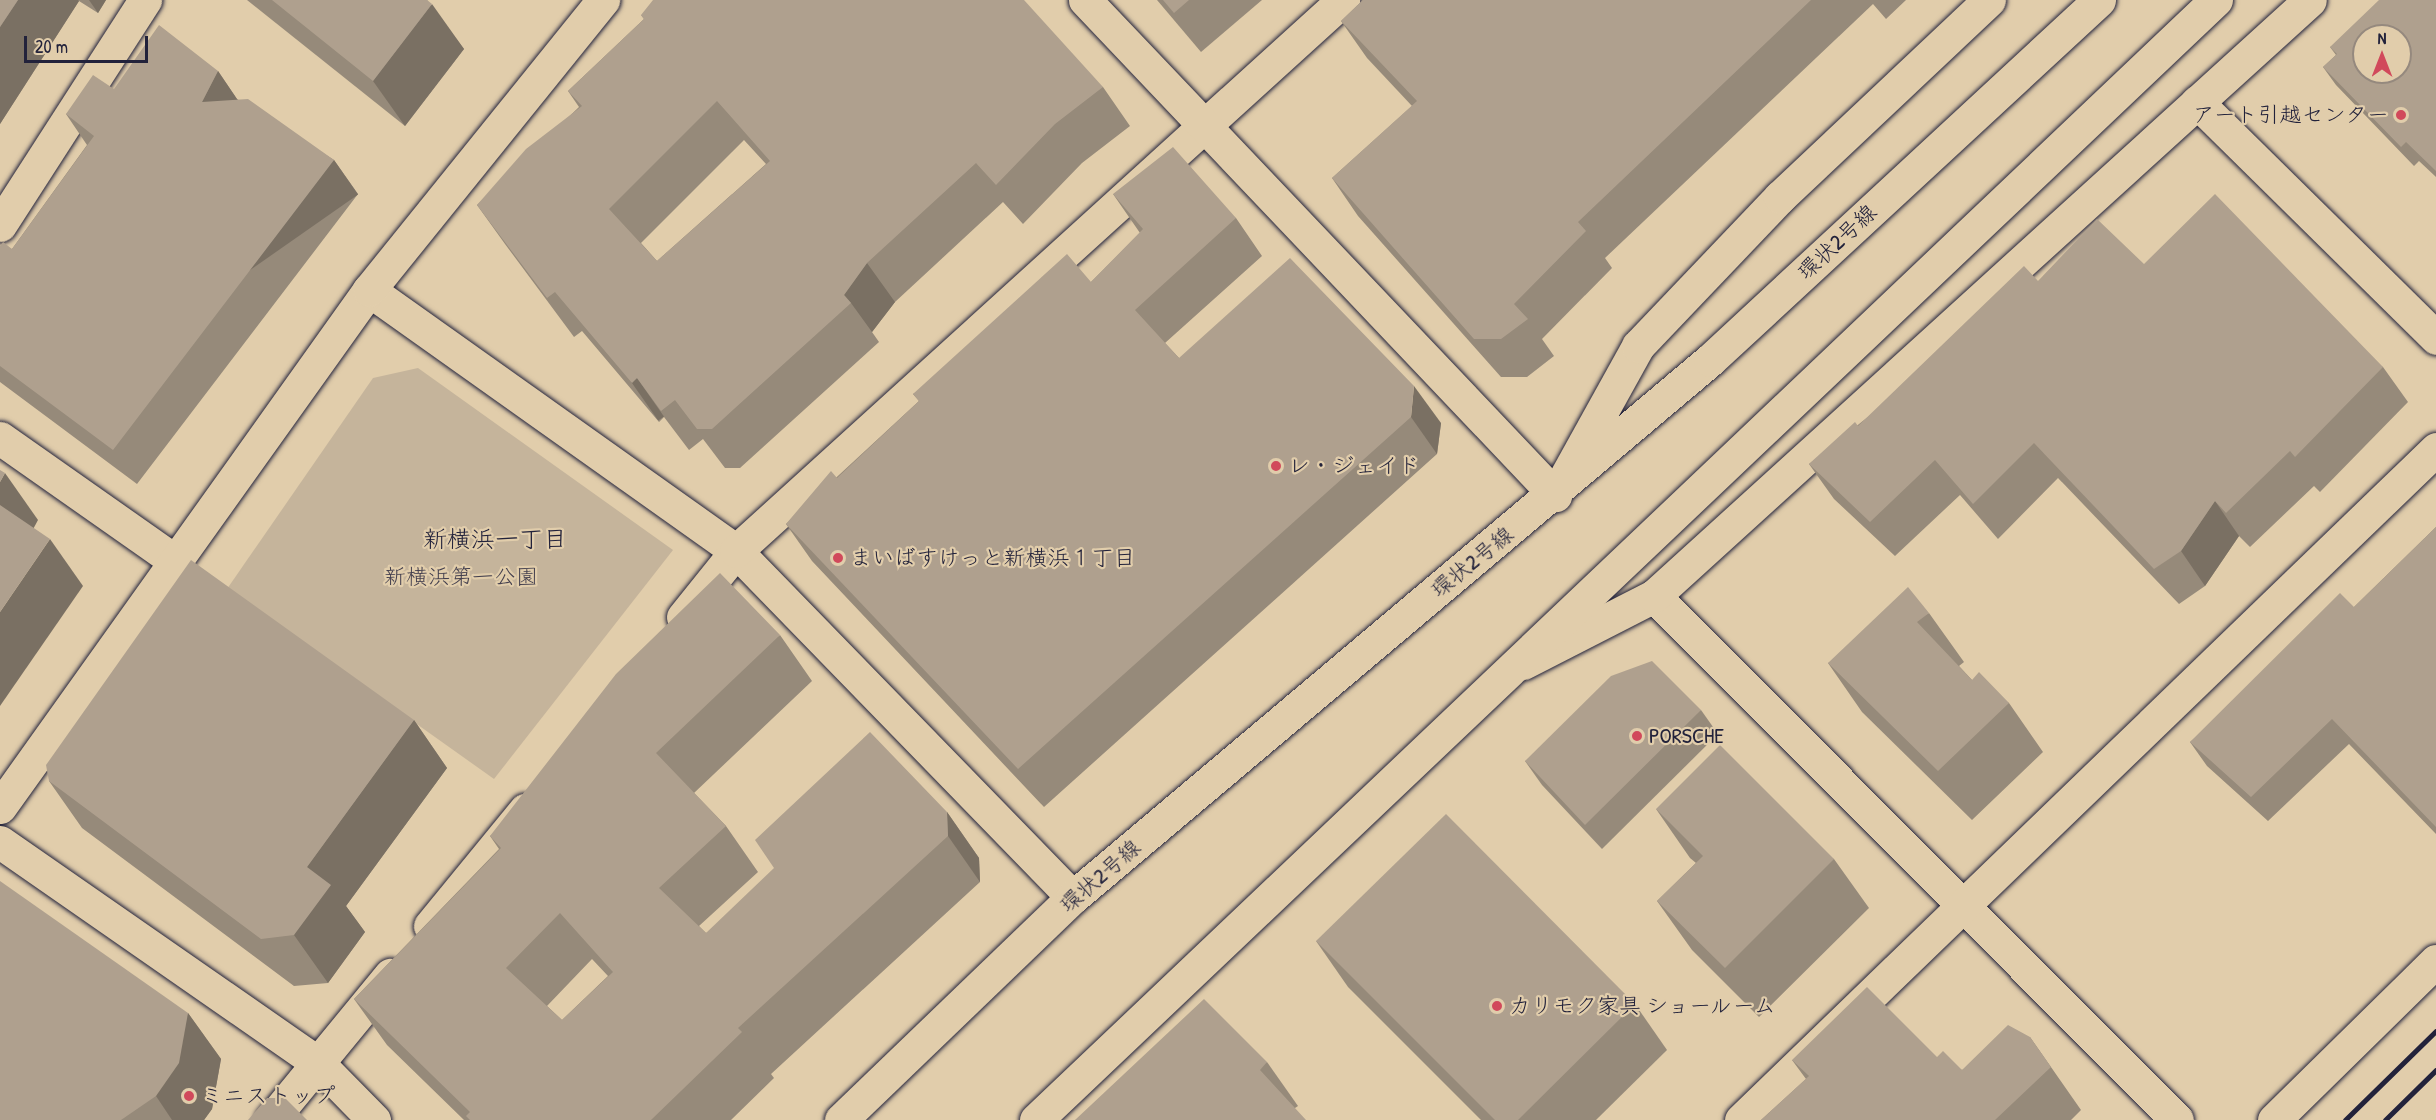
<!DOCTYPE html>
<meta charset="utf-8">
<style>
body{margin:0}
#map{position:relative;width:2436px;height:1120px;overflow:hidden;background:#e1cdab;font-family:"Patrick Hand","Klee One",sans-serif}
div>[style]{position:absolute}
.green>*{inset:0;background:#c5b49b}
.roads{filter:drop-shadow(0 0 2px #22223b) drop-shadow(0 0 2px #22223b)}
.street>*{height:33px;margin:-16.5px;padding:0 16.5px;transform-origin:16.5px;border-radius:16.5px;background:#e1cdab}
.secondary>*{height:33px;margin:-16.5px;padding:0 16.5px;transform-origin:16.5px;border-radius:16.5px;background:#e1cdab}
.primary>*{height:33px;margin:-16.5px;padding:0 16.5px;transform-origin:16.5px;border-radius:16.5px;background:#e1cdab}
.rail>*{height:4.5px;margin:-2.25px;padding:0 2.25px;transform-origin:2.25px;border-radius:2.25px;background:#22223b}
.wall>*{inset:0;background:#968a7a}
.shaded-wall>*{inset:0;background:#7a7063;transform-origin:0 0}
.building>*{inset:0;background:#afa08e}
.dots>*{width:16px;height:16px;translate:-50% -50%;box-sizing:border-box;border:3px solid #e1cdab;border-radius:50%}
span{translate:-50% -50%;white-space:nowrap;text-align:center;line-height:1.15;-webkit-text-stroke:4.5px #e1cdab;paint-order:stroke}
.poi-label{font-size:22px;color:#22223b}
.right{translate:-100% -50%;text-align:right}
.left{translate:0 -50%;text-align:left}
.street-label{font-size:22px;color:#22223b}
.park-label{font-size:22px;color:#433f4e}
.neighbourhood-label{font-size:24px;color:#22223b}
.north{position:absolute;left:2352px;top:24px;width:60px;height:60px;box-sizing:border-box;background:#e1cdab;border:2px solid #95897e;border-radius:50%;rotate:0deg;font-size:16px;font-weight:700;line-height:24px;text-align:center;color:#22223b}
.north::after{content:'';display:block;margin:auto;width:21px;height:27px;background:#d1495b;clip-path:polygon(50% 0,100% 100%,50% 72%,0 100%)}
.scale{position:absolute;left:24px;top:36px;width:124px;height:27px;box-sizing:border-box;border:3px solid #22223b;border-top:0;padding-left:8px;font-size:18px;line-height:21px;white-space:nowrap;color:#22223b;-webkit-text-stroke:4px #e1cdab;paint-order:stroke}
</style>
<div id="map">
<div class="green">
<div style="clip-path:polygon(418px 368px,673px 550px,494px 779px,227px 589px,373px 378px)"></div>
</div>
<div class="roads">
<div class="street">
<div style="left:2197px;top:102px;width:336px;rotate:44.6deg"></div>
<div style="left:0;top:225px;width:268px;rotate:-57.2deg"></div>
<div style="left:369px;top:290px;width:450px;rotate:35.4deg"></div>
<div style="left:736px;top:551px;width:483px;rotate:45.8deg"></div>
<div style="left:0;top:438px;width:214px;rotate:35.1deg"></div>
<div style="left:1561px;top:485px;width:159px;rotate:-61deg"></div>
<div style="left:1638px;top:346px;width:206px;rotate:-46.4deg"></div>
<div style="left:1780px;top:197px;width:287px;rotate:-43.3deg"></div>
<div style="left:1654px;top:596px;width:740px;rotate:45.05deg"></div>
<div style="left:683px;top:617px;width:85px;rotate:-51.2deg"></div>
<div style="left:736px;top:551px;width:820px;rotate:-42.23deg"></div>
<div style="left:1523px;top:663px;width:147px;rotate:-27.1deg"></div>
<div style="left:1654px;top:596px;width:886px;rotate:-42.26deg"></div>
<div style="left:0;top:842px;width:387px;rotate:34.8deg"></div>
<div style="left:318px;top:1063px;width:80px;rotate:45.5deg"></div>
<div style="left:430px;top:926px;width:150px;rotate:-50.7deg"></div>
<div style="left:271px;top:1120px;width:188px;rotate:-50.6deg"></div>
<div style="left:1741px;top:1120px;width:966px;rotate:-43.99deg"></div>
<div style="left:2274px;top:1120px;width:227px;rotate:-44.5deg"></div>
</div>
<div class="secondary">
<div style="left:1085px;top:0;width:683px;rotate:46.48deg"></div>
<div style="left:0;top:807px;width:635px;rotate:-54.48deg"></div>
<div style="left:369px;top:290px;width:373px;rotate:-51.1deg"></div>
</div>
<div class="primary">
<div style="left:841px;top:1120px;width:322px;rotate:-43.9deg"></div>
<div style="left:1073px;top:897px;width:833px;rotate:-40.13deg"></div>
<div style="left:1710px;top:360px;width:530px;rotate:-42.78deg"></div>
<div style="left:1036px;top:1120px;width:1627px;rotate:-43.51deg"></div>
</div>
</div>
<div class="rail">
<div style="left:2345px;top:1120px;width:127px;rotate:-44.4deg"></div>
<div style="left:2385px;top:1120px;width:71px;rotate:-44.4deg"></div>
</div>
<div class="wall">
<div style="clip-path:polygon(0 0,106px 0,98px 13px,79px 1px,0 124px)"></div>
<div style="clip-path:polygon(247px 0,427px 0,464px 49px,405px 126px)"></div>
<div style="clip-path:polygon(1157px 0,1262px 0,1201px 52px)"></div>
<div style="clip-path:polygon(1363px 0,1906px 0,1886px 19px,1873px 4px,1605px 258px,1612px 268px,1542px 339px,1554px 356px,1527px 377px,1501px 377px,1358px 216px,1332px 178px,1412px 106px,1367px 58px,1341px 21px)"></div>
<div style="clip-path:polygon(2436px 0,2436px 177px,2419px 161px,2414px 166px,2336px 85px,2323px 67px,2336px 55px,2330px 47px)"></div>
<div style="clip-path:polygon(evenodd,641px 15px,1103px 87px,1130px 126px,1082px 163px,1023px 224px,1003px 202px,895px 302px,872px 332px,879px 342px,740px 468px,725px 468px,703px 439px,689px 450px,664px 417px,659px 422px,582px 331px,574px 337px,505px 244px,477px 205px,579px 107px,568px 91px,644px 19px,641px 15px,744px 140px,766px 164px,657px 261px,641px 243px,744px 140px)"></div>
<div style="clip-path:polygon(218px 71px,237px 99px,334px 160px,358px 194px,137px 484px,0 382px,0 246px,12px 249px,87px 145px,66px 114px,114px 89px)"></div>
<div style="clip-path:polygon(1113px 194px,1236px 218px,1262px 256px,1165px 343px,1179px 358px,1441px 423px,1437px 454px,1044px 807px,812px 561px,786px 524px,919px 401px,913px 394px,1091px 282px,1140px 233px)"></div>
<div style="clip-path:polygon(2144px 264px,2383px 367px,2408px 402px,2320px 492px,2314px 486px,2250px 547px,2239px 536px,2205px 586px,2179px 604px,2058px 478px,1998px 539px,1960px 495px,1895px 556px,1834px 499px,1809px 464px,2038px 281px)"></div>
<div style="clip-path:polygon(2436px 527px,2436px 834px,2349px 744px,2268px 821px,2207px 766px,2190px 742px,2354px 607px)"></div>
<div style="clip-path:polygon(1929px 613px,1964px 662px,1959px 666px,1972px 680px,2009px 703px,2043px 752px,1972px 820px,1862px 712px,1828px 663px)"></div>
<div style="clip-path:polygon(evenodd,780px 635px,812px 681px,694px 793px,726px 826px,758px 872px,699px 926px,706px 933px,947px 812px,979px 858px,980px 882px,771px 1074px,774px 1078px,731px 1120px,464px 1120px,387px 1045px,354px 999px,499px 849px,490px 836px,780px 635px,592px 959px,608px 976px,562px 1020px,547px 1006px,592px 959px)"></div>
<div style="clip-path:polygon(1701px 710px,1718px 734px,1602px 849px,1542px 785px,1525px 761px)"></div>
<div style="clip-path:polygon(414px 720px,447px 768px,346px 906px,365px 932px,328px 983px,294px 986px,82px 828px,49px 781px)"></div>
<div style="clip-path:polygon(1656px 809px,1834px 859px,1869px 908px,1759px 1017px,1692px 950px,1657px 901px,1696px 863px,1690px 858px)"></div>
<div style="clip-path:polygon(1316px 941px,1635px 1004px,1667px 1050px,1596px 1120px,1481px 1120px,1348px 987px)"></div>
<div style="clip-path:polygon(188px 1013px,221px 1059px,212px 1109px,204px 1120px,0 1120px)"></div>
<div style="clip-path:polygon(2030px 1037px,2081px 1110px,2071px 1120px,1761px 1120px,1806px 1079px,1792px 1060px,1937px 1057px,1962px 1070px)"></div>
<div style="clip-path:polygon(1267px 1062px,1298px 1106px,1295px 1108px,1075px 1120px)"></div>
</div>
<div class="shaded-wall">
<div style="clip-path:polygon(18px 0,78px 0,79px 1px,0 124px,0 27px)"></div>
<div style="clip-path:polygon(89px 0,106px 0,98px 13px)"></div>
<div style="clip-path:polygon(432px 4px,464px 49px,405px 126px,373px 81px)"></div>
<div style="clip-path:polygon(218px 71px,241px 105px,202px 102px)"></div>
<div style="left:334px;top:160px;width:42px;height:365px;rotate:55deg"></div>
<div style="clip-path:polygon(867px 263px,895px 302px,872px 332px,851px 303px,844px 295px)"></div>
<div style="left:637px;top:378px;width:47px;height:7px;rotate:55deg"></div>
<div style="clip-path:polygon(1414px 386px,1441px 423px,1437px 454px,1411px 417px)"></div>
<div style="clip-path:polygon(5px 473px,38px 520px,24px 546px,0 511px,0 482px)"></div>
<div style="clip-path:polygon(2215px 501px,2239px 536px,2205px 586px,2181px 551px)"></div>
<div style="clip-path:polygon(50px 539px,83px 586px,0 706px,0 612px)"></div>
<div style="clip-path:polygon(414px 720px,447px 768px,346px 906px,365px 932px,328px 983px,294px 935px,307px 867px)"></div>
<div style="clip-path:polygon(947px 812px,979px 858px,980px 882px,948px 836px)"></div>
<div style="clip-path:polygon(188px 1013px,221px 1059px,212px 1109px,204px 1120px,172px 1120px,156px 1096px)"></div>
</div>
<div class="building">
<div style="clip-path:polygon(0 0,18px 0,0 27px)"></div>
<div style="clip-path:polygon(272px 0,427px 0,432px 4px,373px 81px)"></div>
<div style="clip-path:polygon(evenodd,653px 0,1024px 0,1103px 87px,1055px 124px,996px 185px,976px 163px,867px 263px,844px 295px,851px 303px,712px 429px,697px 429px,675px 400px,661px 411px,637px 378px,632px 383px,555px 292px,547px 298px,477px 205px,526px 149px,582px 106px,568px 91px,644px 19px,641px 15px,653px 0,717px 101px,770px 161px,657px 261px,609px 209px,717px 101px)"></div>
<div style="clip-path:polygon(1163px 0,1189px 0,1174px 13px)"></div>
<div style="clip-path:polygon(1363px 0,1811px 0,1578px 222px,1586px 231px,1514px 304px,1528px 319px,1501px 339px,1474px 339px,1332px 178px,1417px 101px,1341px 21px)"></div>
<div style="clip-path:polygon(evenodd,2379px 0,2436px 0,2436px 171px,2406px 142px,2401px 147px,2323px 67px,2337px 54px,2330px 47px,2379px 0,2364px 36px,2400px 36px,2400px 72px,2364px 72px,2364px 36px)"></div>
<div style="clip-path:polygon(159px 25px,218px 71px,202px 102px,248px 99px,334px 160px,113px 450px,0 366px,0 246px,3px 242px,12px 249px,94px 136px,66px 114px,93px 75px,114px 89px)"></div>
<div style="clip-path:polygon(1173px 147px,1236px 218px,1135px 310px,1179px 358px,1290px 258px,1414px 386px,1411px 417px,1018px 769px,786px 524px,831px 471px,837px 478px,919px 401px,913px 394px,1067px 254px,1091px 282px,1143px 229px,1113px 194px)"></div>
<div style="clip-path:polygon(2215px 194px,2383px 367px,2295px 457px,2290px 451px,2226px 513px,2215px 501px,2181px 551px,2154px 569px,2034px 443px,1973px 504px,1935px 460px,1870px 522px,1809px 464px,1855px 422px,1858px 426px,2024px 266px,2038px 281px,2097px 219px,2144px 264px)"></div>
<div style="clip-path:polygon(0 470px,5px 473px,0 482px)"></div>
<div style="clip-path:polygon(0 505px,50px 539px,0 612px)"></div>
<div style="clip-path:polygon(2436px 527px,2436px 827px,2332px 719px,2251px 797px,2190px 742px,2340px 593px,2354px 607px)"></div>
<div style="clip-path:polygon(191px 560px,414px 720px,307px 867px,331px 885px,294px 935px,261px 939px,49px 781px,46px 765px)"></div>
<div style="clip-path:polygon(evenodd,720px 573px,780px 635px,656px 753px,726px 826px,659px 888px,706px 933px,774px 868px,755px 840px,870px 732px,947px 812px,948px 836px,738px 1028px,742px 1032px,651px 1120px,470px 1120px,466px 1116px,470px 1112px,354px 999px,501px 848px,490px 836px,616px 674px,720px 573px,560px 913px,613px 972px,562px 1020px,506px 968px,560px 913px)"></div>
<div style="clip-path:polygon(1908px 587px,1929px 613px,1917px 622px,1972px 680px,1979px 672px,2009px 703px,1938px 771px,1828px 663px)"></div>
<div style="clip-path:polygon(1652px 661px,1701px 710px,1585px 825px,1525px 761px,1611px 676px)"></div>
<div style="clip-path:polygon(1720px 745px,1834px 859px,1725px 968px,1657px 901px,1703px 856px,1656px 809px)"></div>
<div style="clip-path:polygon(1446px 814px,1635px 1004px,1518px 1120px,1495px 1120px,1316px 941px)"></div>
<div style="clip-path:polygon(0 881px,188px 1013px,179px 1063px,156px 1096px,121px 1120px,0 1120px)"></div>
<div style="clip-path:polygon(1867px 987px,1937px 1057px,1943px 1051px,1962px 1070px,2008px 1025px,2030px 1037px,2051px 1067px,1995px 1120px,1761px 1120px,1809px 1076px,1792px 1060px)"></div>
<div style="clip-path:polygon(1204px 999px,1267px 1062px,1260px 1070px,1306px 1120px,1075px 1120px)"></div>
<div style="clip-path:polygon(267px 1098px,285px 1098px,307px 1120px,248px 1120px)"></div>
</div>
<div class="dots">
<div style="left:2401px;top:115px;background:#d1495b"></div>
<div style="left:1276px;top:466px;background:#d1495b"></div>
<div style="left:838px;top:558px;background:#d1495b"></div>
<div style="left:1637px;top:736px;background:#d1495b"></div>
<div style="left:1497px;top:1006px;background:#d1495b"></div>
<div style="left:189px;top:1096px;background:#d1495b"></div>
</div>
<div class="poi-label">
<span class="right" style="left:2389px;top:115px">アート引越センター</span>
<span class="left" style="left:1288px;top:466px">レ・ジェイド</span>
<span class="left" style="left:850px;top:558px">まいばすけっと新横浜１丁目</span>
<span class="left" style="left:1649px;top:736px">PORSCHE</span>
<span class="left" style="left:1509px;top:1006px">カリモク家具 ショールーム</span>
<span class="left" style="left:201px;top:1096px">ミニストップ</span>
</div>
<div class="street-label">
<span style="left:1837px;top:242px;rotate:-43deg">環状2号線</span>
<span style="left:1472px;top:562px;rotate:-39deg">環状2号線</span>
<span style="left:1100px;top:876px;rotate:-41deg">環状2号線</span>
</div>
<div class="park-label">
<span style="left:461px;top:577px">新横浜第一公園</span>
</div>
<div class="neighbourhood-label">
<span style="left:495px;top:539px">新横浜一丁目</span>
</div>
<div class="north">N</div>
<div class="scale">20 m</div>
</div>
